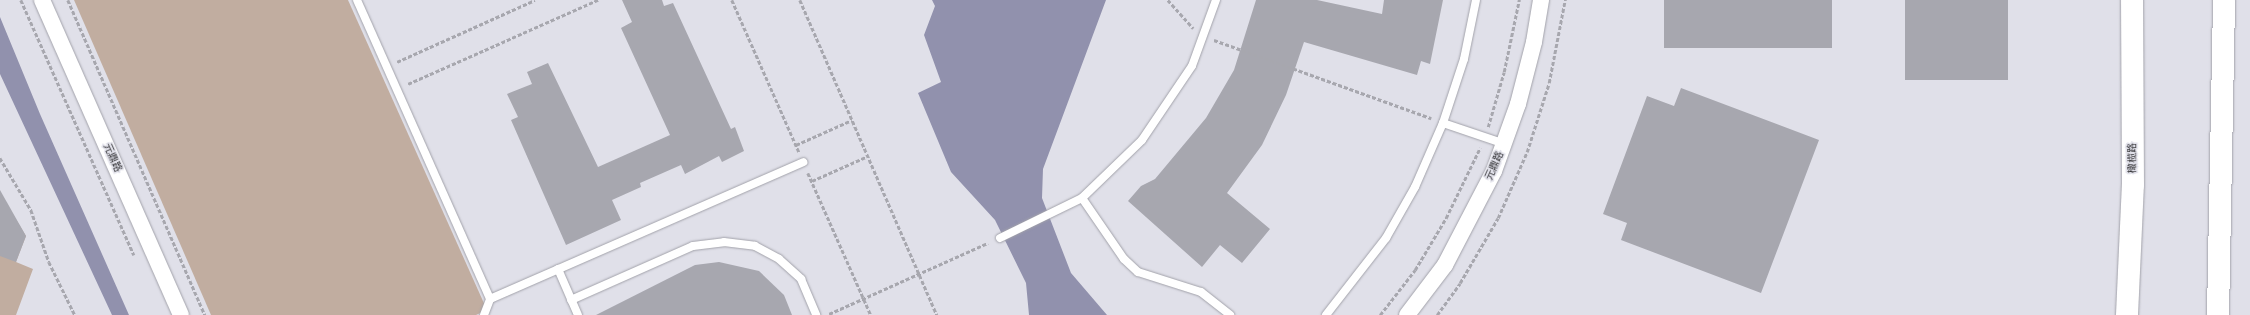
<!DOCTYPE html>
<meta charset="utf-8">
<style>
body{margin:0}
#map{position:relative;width:2250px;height:315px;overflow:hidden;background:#e0e0e9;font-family:"Fira Sans","Noto Sans SC",sans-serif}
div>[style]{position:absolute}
.green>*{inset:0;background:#c1ada0}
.water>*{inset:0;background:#9191ad}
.building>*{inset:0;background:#a7a7af;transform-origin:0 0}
.path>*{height:2.5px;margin-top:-1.25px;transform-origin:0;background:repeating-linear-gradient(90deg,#a7a7ae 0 4px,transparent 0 6px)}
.roads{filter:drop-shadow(0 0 1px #a2a2aa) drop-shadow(0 0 1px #a2a2aa)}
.lane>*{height:8px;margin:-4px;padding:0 4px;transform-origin:4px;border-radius:4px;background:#fff}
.street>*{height:16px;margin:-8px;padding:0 8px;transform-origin:8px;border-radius:8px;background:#fff}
.secondary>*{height:22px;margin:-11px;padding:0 11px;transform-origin:11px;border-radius:11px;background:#fff}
span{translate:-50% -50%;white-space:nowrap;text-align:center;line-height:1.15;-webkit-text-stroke:3px #e0e0e9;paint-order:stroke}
.street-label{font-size:10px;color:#333336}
</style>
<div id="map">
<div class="green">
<div style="clip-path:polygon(74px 0,348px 0,487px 310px,476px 315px,211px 315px)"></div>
<div style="clip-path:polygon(0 193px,26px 236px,16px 262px,33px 269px,16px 315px,0 315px)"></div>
</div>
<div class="water">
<div style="clip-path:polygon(932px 0,1106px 0,1043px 169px,1042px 198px,1071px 273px,1107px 315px,1029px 315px,1026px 283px,995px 220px,951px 172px,918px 93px,941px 82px,924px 35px,935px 6px)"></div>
<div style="clip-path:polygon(0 17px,40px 114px,129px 315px,112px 315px,0 74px)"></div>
</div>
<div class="building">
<div style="clip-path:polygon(622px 0,662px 0,664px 6px,673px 3px,731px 129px,735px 127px,744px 151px,722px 162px,719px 156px,685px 174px,681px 165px,640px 183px,641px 187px,612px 200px,621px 220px,566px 245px,511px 120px,518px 117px,507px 94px,532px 84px,527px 72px,548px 63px,598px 167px,670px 135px,621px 28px,632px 22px)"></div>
<div style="clip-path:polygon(1256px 0,1317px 0,1382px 14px,1384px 0,1443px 0,1430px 64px,1421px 61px,1417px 75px,1304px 42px,1286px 95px,1262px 145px,1227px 193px,1270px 229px,1242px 263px,1220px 245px,1202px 267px,1128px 201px,1141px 186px,1155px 179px,1206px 118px,1234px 70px)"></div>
<div style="left:1664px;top:0;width:168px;height:48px"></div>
<div style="left:1905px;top:0;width:103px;height:80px"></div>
<div style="clip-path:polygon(1681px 88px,1819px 140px,1761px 293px,1621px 240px,1627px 223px,1603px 214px,1647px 96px,1674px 106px)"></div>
<div style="clip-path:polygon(0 190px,26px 236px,16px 262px,0 256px)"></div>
<div style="clip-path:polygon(719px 262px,759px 271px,784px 295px,792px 315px,596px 315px,695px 265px)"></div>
</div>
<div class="path">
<div style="left:21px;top:0;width:279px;rotate:66.1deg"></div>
<div style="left:68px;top:0;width:344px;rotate:66.5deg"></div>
<div style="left:732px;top:0;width:166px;rotate:66.2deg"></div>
<div style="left:800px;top:0;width:344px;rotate:66.5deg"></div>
<div style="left:1168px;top:0;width:38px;rotate:48deg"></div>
<div style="left:1214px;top:40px;width:231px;rotate:19.8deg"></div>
<div style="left:397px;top:62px;width:151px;rotate:-24.2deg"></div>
<div style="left:408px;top:84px;width:208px;rotate:-23.9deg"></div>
<div style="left:1488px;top:127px;width:57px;rotate:-73.8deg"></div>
<div style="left:1504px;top:72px;width:74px;rotate:-78.2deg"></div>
<div style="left:796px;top:145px;width:61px;rotate:-24.1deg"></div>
<div style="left:0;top:158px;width:61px;rotate:59.2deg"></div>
<div style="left:31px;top:210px;width:55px;rotate:70.9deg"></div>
<div style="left:49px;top:262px;width:59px;rotate:63.9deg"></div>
<div style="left:808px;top:173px;width:155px;rotate:66.1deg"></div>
<div style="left:812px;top:181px;width:61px;rotate:-24.1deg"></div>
<div style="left:829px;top:314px;width:174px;rotate:-24.1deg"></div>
<div style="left:1380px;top:315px;width:57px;rotate:-52.1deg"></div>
<div style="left:1415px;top:270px;width:61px;rotate:-59.2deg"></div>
<div style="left:1446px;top:218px;width:78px;rotate:-64.1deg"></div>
<div style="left:1437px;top:315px;width:39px;rotate:-54deg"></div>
<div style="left:1460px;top:283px;width:75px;rotate:-59.7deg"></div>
<div style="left:1498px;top:218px;width:72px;rotate:-66.3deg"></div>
<div style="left:1527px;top:152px;width:72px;rotate:-72.3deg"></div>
<div style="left:1549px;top:83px;width:85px;rotate:-79.1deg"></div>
</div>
<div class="roads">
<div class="lane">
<div style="left:357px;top:0;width:327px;rotate:66deg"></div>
<div style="left:490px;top:299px;width:342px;rotate:-23.6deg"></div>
<div style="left:1443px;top:123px;width:65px;rotate:18.7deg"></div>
<div style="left:1082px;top:198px;width:74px;rotate:55.5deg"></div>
<div style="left:1124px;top:259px;width:19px;rotate:43deg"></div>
<div style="left:1138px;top:272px;width:66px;rotate:17.6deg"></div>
<div style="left:1201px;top:292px;width:37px;rotate:38deg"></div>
<div style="left:1000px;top:238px;width:91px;rotate:-26deg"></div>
<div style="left:1082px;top:198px;width:83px;rotate:-44deg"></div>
<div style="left:1142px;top:140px;width:89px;rotate:-56deg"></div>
<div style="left:1192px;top:66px;width:70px;rotate:-70deg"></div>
<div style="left:558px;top:269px;width:50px;rotate:66.5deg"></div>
<div style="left:571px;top:300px;width:133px;rotate:-23.9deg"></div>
<div style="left:693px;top:246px;width:31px;rotate:-7deg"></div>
<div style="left:724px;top:242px;width:31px;rotate:7deg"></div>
<div style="left:755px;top:246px;width:27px;rotate:28deg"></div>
<div style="left:779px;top:259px;width:30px;rotate:42deg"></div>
<div style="left:801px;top:279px;width:39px;rotate:67deg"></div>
<div style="left:484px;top:315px;width:17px;rotate:-69deg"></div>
<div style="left:1326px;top:315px;width:98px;rotate:-52.1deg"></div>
<div style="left:1386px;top:238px;width:59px;rotate:-60.4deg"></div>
<div style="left:1415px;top:187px;width:70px;rotate:-66.4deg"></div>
<div style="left:1443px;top:123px;width:67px;rotate:-71.8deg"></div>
<div style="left:1464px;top:59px;width:60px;rotate:-78.5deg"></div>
</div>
<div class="street">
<div style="left:42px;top:0;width:344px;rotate:66.2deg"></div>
<div style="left:1407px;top:315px;width:63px;rotate:-52.8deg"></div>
<div style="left:1445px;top:265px;width:106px;rotate:-62.5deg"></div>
<div style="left:1494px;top:171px;width:71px;rotate:-70.3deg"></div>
<div style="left:1518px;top:104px;width:64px;rotate:-75.5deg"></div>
<div style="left:1534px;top:42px;width:43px;rotate:-80.5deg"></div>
</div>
<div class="secondary">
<div style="left:2127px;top:315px;width:130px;rotate:-87.4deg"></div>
<div style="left:2133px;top:185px;width:185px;rotate:-90.3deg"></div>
<div style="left:2218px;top:315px;width:315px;rotate:-88.9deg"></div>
</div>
</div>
<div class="street-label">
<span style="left:112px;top:158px;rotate:66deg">元鼎路</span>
<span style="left:2133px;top:158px;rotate:-90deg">橄榄路</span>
<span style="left:1495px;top:166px;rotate:-66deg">元鼎路</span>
</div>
</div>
